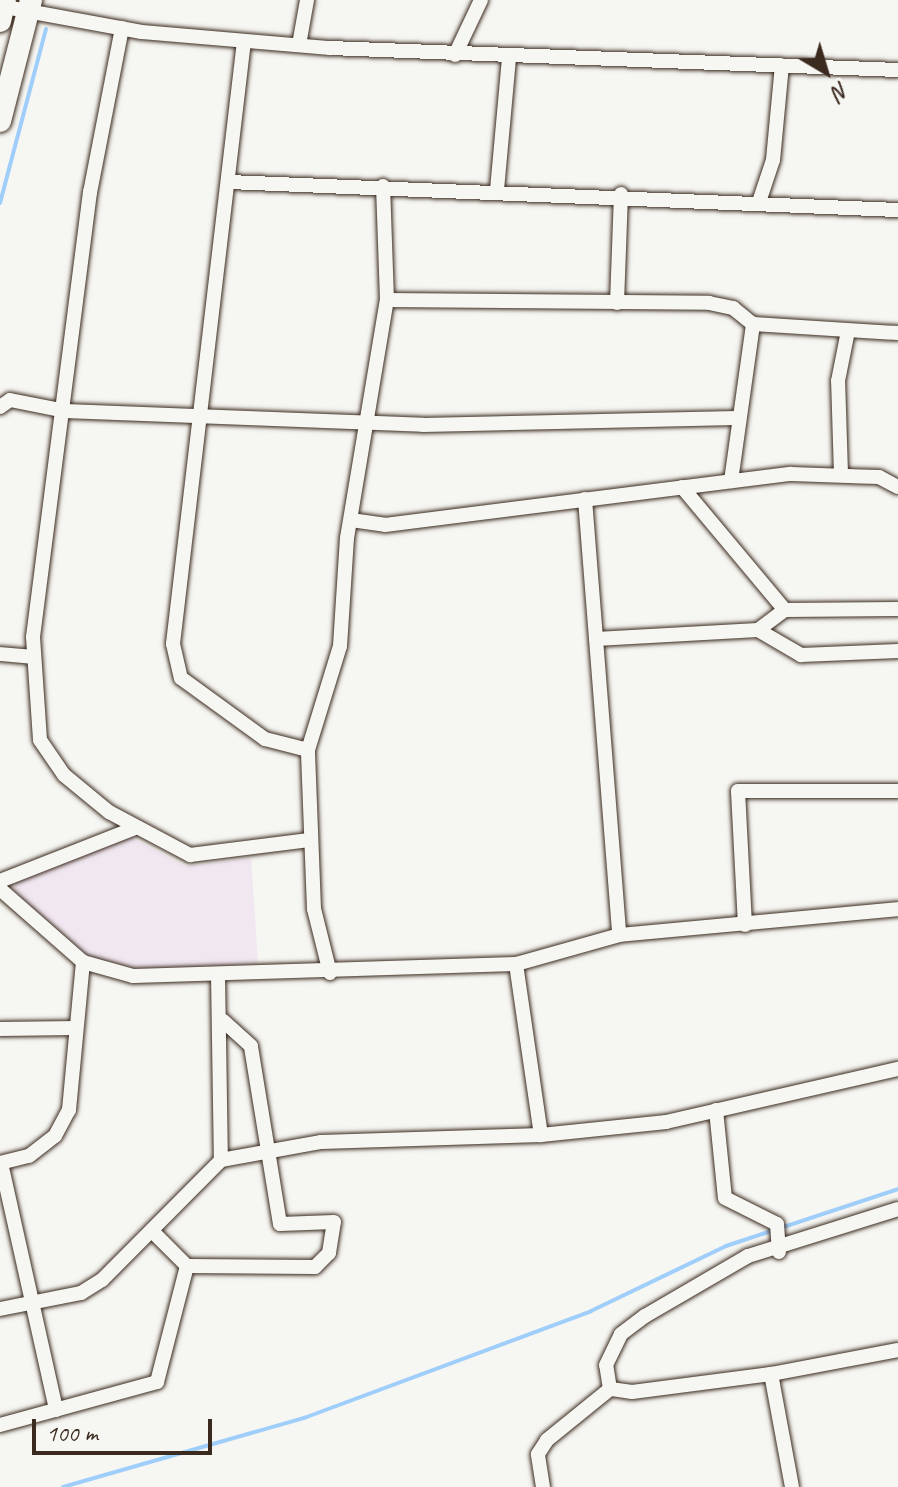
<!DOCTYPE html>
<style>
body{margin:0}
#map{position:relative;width:898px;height:1487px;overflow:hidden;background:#f6f6f2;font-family:Caveat,sans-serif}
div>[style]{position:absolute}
.built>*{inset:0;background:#f1e7f1}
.stream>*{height:4px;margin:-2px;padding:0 2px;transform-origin:2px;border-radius:2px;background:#9fcefb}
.roads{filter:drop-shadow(0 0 2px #3b2a1e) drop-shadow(0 0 2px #3b2a1e)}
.minor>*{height:14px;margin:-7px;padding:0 7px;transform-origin:7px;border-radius:7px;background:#f6f6f2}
.primary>*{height:22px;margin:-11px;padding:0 11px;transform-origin:11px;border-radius:11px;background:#f6f6f2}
span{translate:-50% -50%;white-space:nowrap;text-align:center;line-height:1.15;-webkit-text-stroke:6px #f6f6f2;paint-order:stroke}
.north{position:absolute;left:786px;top:32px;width:80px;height:80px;-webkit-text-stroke:6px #f6f6f2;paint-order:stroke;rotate:142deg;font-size:22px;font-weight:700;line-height:32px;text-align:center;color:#3b2a1e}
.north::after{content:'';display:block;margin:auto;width:28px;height:36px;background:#3b2a1e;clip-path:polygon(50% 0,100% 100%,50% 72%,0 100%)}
.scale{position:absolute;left:32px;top:1419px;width:180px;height:36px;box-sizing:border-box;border:4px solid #3b2a1e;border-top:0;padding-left:10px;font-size:24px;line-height:28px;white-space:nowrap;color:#3b2a1e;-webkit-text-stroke:6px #f6f6f2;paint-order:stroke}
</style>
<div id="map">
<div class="built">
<div style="clip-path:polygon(130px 837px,185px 866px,251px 858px,258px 963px,134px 971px,92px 960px,14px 891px,16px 882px)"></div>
</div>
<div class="stream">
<div style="left:0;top:203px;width:180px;rotate:-75.2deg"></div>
<div style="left:63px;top:1487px;width:251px;rotate:-16deg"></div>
<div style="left:304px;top:1418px;width:306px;rotate:-20.4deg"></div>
<div style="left:591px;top:1311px;width:150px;rotate:-25.7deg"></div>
<div style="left:726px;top:1246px;width:181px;rotate:-18.3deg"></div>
</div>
<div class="roads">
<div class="minor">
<div style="left:0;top:6px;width:144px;rotate:10.4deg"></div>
<div style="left:142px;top:32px;width:189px;rotate:4.9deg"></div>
<div style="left:330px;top:48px;width:568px;rotate:2.22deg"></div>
<div style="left:122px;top:28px;width:167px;rotate:101deg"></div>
<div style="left:90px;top:192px;width:449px;rotate:97.3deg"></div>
<div style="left:33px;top:637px;width:103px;rotate:86.1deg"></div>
<div style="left:40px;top:740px;width:42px;rotate:55.6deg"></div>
<div style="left:64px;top:775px;width:58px;rotate:39.4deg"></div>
<div style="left:109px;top:812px;width:92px;rotate:28deg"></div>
<div style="left:190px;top:855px;width:120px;rotate:-7.2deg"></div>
<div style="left:244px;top:41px;width:607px;rotate:96.72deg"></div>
<div style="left:173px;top:644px;width:35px;rotate:77deg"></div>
<div style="left:181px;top:678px;width:104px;rotate:36deg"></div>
<div style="left:265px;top:739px;width:44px;rotate:14.3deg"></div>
<div style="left:299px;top:45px;width:46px;rotate:-79.9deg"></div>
<div style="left:455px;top:55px;width:61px;rotate:-64.7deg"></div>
<div style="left:229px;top:182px;width:670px;rotate:2.4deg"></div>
<div style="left:497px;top:190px;width:133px;rotate:-84.8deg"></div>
<div style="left:760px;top:199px;width:41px;rotate:-71.6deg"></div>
<div style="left:773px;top:160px;width:95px;rotate:-84.6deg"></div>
<div style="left:387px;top:300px;width:322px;rotate:0.5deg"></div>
<div style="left:709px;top:303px;width:25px;rotate:12deg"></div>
<div style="left:733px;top:308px;width:26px;rotate:39deg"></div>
<div style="left:753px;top:324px;width:145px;rotate:3.6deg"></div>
<div style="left:617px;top:303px;width:109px;rotate:-87.9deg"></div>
<div style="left:0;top:407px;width:12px;rotate:-35deg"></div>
<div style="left:10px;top:400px;width:56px;rotate:11.3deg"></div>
<div style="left:65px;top:411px;width:358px;rotate:2.2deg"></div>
<div style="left:423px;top:425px;width:313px;rotate:-1.3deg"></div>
<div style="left:841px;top:474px;width:93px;rotate:-91.8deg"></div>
<div style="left:838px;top:381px;width:51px;rotate:-78.7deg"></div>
<div style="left:731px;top:481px;width:159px;rotate:-82deg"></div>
<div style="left:682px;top:487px;width:160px;rotate:50.1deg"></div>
<div style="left:585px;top:499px;width:437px;rotate:85.5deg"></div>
<div style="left:351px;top:520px;width:34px;rotate:8deg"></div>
<div style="left:385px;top:525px;width:409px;rotate:-7.2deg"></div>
<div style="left:791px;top:474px;width:88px;rotate:2deg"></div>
<div style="left:879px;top:477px;width:21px;rotate:28deg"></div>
<div style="left:758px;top:630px;width:50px;rotate:30.2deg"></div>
<div style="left:801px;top:655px;width:97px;rotate:-2.4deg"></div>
<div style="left:596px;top:639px;width:162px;rotate:-3.2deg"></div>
<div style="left:758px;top:630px;width:34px;rotate:-37deg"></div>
<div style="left:785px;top:610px;width:113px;rotate:-0.5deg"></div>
<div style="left:0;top:654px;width:33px;rotate:5deg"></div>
<div style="left:0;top:881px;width:143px;rotate:-21.4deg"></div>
<div style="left:0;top:889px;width:111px;rotate:41.3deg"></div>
<div style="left:83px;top:962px;width:52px;rotate:15.6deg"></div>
<div style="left:133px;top:976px;width:383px;rotate:-1.8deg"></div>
<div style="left:516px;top:964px;width:107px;rotate:-15.7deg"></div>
<div style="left:619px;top:935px;width:280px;rotate:-5.3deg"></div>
<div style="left:745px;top:925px;width:134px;rotate:-93deg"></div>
<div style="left:738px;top:791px;width:160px"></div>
<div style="left:516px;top:964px;width:173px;rotate:81.7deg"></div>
<div style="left:541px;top:1135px;width:126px;rotate:-5.9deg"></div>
<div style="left:666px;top:1122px;width:238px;rotate:-12.9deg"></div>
<div style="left:330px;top:973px;width:66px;rotate:-104deg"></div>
<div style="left:314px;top:909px;width:159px;rotate:-92.2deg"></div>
<div style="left:308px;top:750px;width:109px;rotate:-72.9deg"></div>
<div style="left:340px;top:646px;width:108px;rotate:-86.3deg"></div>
<div style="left:347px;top:538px;width:241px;rotate:-80.5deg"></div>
<div style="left:387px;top:300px;width:114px;rotate:-92deg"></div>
<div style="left:218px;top:975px;width:185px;rotate:89.1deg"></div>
<div style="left:0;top:1029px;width:76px;rotate:-0.8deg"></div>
<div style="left:716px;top:1110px;width:88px;rotate:84.2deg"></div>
<div style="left:725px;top:1198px;width:58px;rotate:26.6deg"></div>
<div style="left:777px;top:1224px;width:28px;rotate:86deg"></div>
<div style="left:0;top:1163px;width:30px;rotate:-14deg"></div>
<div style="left:29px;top:1156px;width:33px;rotate:-38deg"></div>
<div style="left:55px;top:1136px;width:30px;rotate:-62deg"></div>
<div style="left:69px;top:1110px;width:149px;rotate:-84.6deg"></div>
<div style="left:1px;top:1163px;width:253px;rotate:77.4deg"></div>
<div style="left:152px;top:1231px;width:49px;rotate:45deg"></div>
<div style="left:187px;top:1266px;width:128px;rotate:0.4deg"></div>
<div style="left:315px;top:1267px;width:20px;rotate:-45deg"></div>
<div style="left:329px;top:1253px;width:31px;rotate:-81deg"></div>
<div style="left:334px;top:1222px;width:54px;rotate:177.9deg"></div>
<div style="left:280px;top:1224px;width:180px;rotate:-99.3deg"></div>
<div style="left:251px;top:1046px;width:38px;rotate:-138deg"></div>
<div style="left:0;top:1309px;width:83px;rotate:-11.2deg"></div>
<div style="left:81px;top:1293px;width:25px;rotate:-32deg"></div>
<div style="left:102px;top:1280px;width:169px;rotate:-45.2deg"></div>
<div style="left:221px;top:1160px;width:102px;rotate:-10.2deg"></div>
<div style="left:321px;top:1142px;width:220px;rotate:-1.8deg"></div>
<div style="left:771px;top:1374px;width:129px;rotate:-10.7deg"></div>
<div style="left:0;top:1425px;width:163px;rotate:-15.3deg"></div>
<div style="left:157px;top:1382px;width:120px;rotate:-75.5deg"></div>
<div style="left:543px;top:1487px;width:33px;rotate:-99deg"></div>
<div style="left:538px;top:1454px;width:17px;rotate:-57deg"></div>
<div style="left:547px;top:1440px;width:81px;rotate:-39deg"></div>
<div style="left:792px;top:1487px;width:115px;rotate:-100.5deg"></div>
<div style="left:771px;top:1374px;width:140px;rotate:172.6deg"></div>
<div style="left:632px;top:1392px;width:22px;rotate:-172deg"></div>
<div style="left:610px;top:1389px;width:24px;rotate:-99deg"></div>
<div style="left:606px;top:1365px;width:34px;rotate:-64deg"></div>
<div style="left:621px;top:1334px;width:30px;rotate:-37deg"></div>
<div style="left:645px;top:1316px;width:119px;rotate:-30.2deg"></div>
<div style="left:748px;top:1256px;width:157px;rotate:-17.4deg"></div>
</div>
<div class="primary">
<div style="left:0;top:21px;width:22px;rotate:-77deg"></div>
<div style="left:0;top:121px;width:125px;rotate:-75.6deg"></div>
</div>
</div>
<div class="north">N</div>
<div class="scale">100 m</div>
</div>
